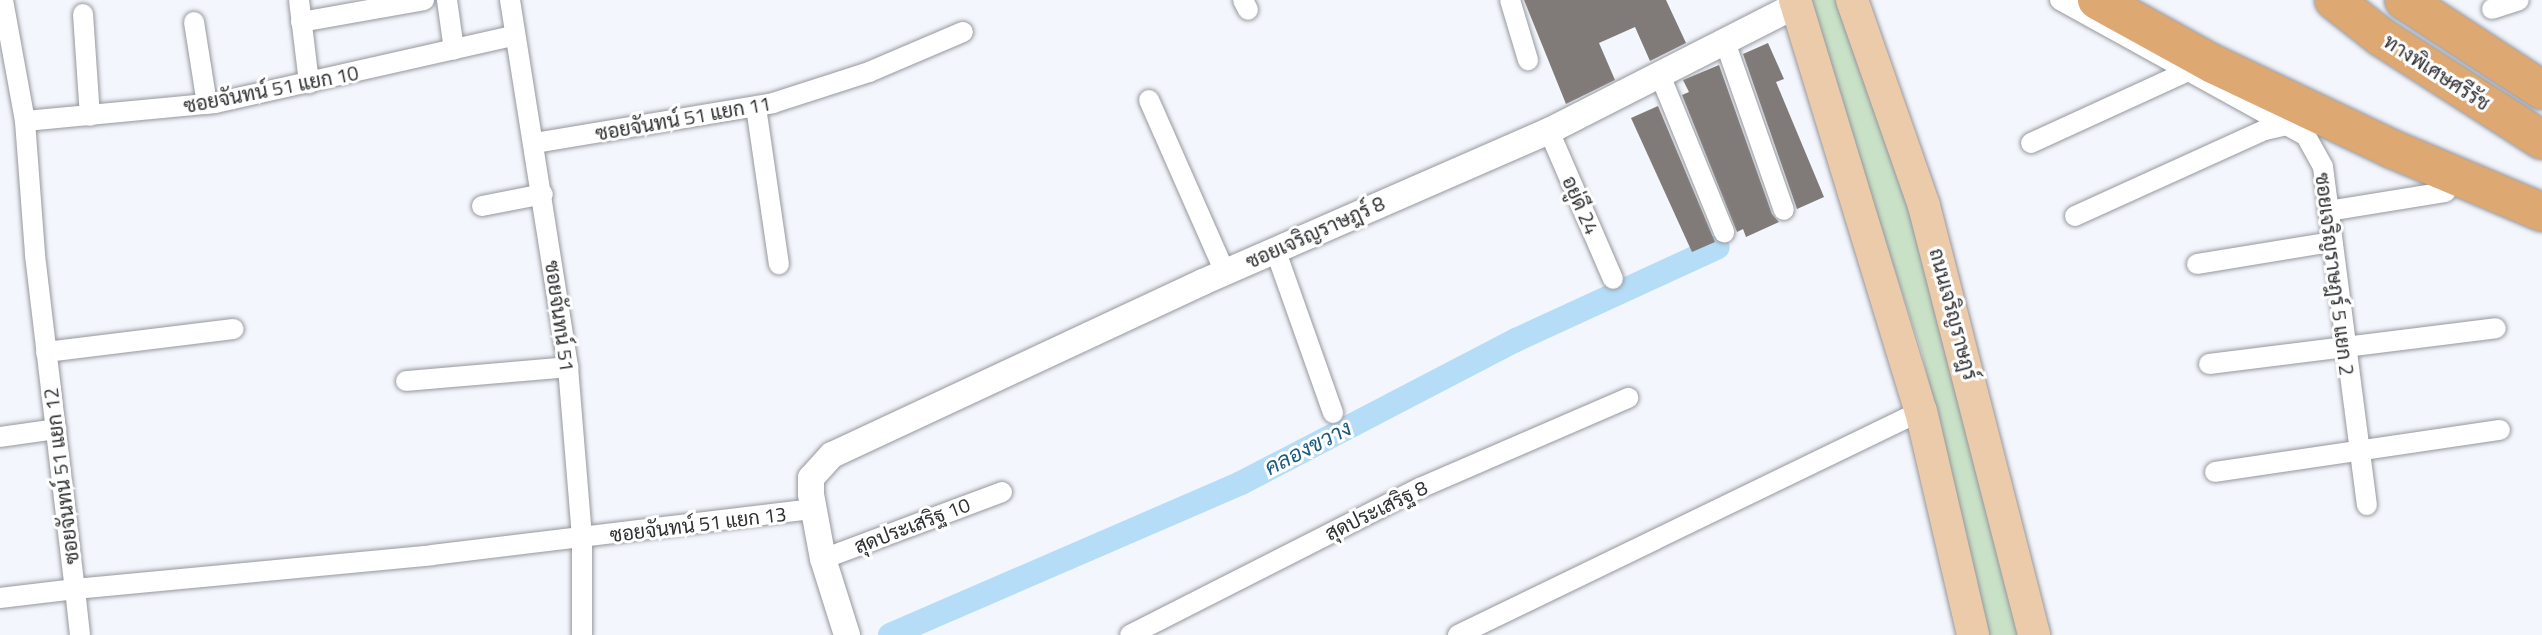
<!DOCTYPE html>
<meta charset="utf-8">
<style>
body{margin:0}
#map{position:relative;width:2542px;height:635px;overflow:hidden;background:#f3f6fc;font-family:"Titillium Web",Sarabun,sans-serif}
div>[style]{position:absolute}
.green>*{inset:0;background:#c9e1c6}
.canal>*{height:24px;margin:-12px;padding:0 12px;transform-origin:12px;border-radius:12px;background:#b5ddf8}
.building>*{inset:0;background:#807a78}
.roads{filter:drop-shadow(0 0 2px #95979c) drop-shadow(0 0 2px #95979c)}
.minor>*{height:20px;margin:-10px;padding:0 10px;transform-origin:10px;border-radius:10px;background:#fff}
.tertiary>*{height:26px;margin:-13px;padding:0 13px;transform-origin:13px;border-radius:13px;background:#fff}
.primary>*{height:32px;margin:-16px;padding:0 16px;transform-origin:16px;border-radius:16px;background:#ebcbaa}
.motorway>*{height:38px;margin:-19px;padding:0 19px;transform-origin:19px;border-radius:19px;background:#dea872}
span{translate:-50% -50%;white-space:nowrap;text-align:center;line-height:1.15;-webkit-text-stroke:6px #fff;paint-order:stroke}
.street-label{font-size:20px;color:#2e2f31}
.water-label{font-size:22px;color:#1b5b7f;font-style:italic}
</style>
<div id="map">
<div class="green">
<div style="clip-path:polygon(1806px 0,1840px 0,1935px 281px,2021px 635px,1987px 635px,1922px 353px)"></div>
</div>
<div class="canal">
<div style="left:890px;top:635px;width:382px;rotate:-23.4deg"></div>
<div style="left:1241px;top:483px;width:310px;rotate:-27.5deg"></div>
<div style="left:1516px;top:340px;width:222px;rotate:-24.7deg"></div>
</div>
<div class="building">
<div style="clip-path:polygon(1524px 0,1666px 0,1686px 43px,1650px 61px,1635px 27px,1599px 43px,1615px 80px,1566px 104px)"></div>
<div style="clip-path:polygon(1768px 43px,1784px 79px,1776px 82px,1824px 197px,1797px 209px,1743px 54px)"></div>
<div style="clip-path:polygon(1719px 65px,1772px 214px,1779px 222px,1746px 237px,1743px 229px,1737px 232px,1682px 95px,1689px 92px,1683px 80px)"></div>
<div style="clip-path:polygon(1658px 106px,1715px 242px,1692px 252px,1631px 118px)"></div>
</div>
<div class="roads">
<div class="minor">
<div style="left:3px;top:0;width:123px;rotate:79.7deg"></div>
<div style="left:25px;top:121px;width:134px;rotate:85.7deg"></div>
<div style="left:35px;top:255px;width:336px;rotate:83.2deg"></div>
<div style="left:75px;top:589px;width:359px;rotate:-5.4deg"></div>
<div style="left:432px;top:555px;width:384px;rotate:-6.9deg"></div>
<div style="left:299px;top:0;width:84px;rotate:83.1deg"></div>
<div style="left:447px;top:0;width:50px;rotate:82deg"></div>
<div style="left:510px;top:0;width:372px;rotate:81deg"></div>
<div style="left:568px;top:367px;width:173px;rotate:85.3deg"></div>
<div style="left:582px;top:539px;width:96px;rotate:90deg"></div>
<div style="left:1243px;top:0;width:11px;rotate:63deg"></div>
<div style="left:1510px;top:0;width:63px;rotate:73.3deg"></div>
<div style="left:2060px;top:0;width:281px;rotate:28.9deg"></div>
<div style="left:2306px;top:136px;width:35px;rotate:61deg"></div>
<div style="left:2323px;top:167px;width:341px;rotate:82.6deg"></div>
<div style="left:2492px;top:9px;width:28px;rotate:-18deg"></div>
<div style="left:83px;top:14px;width:102px;rotate:86.1deg"></div>
<div style="left:194px;top:22px;width:83px;rotate:81deg"></div>
<div style="left:301px;top:22px;width:125px;rotate:-10.1deg"></div>
<div style="left:1724px;top:39px;width:181px;rotate:70.7deg"></div>
<div style="left:1660px;top:75px;width:170px;rotate:67.8deg"></div>
<div style="left:1149px;top:100px;width:188px;rotate:66.2deg"></div>
<div style="left:756px;top:107px;width:159px;rotate:81.7deg"></div>
<div style="left:25px;top:121px;width:191px;rotate:-5.4deg"></div>
<div style="left:215px;top:103px;width:305px;rotate:-12.7deg"></div>
<div style="left:1549px;top:131px;width:161px;rotate:66.6deg"></div>
<div style="left:535px;top:143px;width:241px;rotate:-9.5deg"></div>
<div style="left:773px;top:103px;width:101px;rotate:-17.9deg"></div>
<div style="left:869px;top:72px;width:102px;rotate:-23.1deg"></div>
<div style="left:2031px;top:143px;width:170px;rotate:-24.6deg"></div>
<div style="left:482px;top:206px;width:62px;rotate:-11.1deg"></div>
<div style="left:2328px;top:211px;width:119px;rotate:-9.2deg"></div>
<div style="left:2075px;top:216px;width:209px;rotate:-24.4deg"></div>
<div style="left:2265px;top:130px;width:27px;rotate:-13deg"></div>
<div style="left:1275px;top:249px;width:174px;rotate:70.5deg"></div>
<div style="left:2197px;top:264px;width:137px;rotate:-9.3deg"></div>
<div style="left:46px;top:352px;width:189px;rotate:-7deg"></div>
<div style="left:2209px;top:364px;width:289px;rotate:-7.1deg"></div>
<div style="left:406px;top:381px;width:163px;rotate:-4.9deg"></div>
<div style="left:0;top:437px;width:57px;rotate:-8.1deg"></div>
<div style="left:2215px;top:472px;width:288px;rotate:-8.4deg"></div>
<div style="left:823px;top:559px;width:191px;rotate:-20.5deg"></div>
<div style="left:0;top:598px;width:76px;rotate:-6.8deg"></div>
<div style="left:75px;top:589px;width:46px;rotate:83.8deg"></div>
<div style="left:1130px;top:635px;width:325px;rotate:-26.9deg"></div>
<div style="left:1420px;top:488px;width:227px;rotate:-23.4deg"></div>
<div style="left:1458px;top:635px;width:514px;rotate:-25.82deg"></div>
</div>
<div class="tertiary">
<div style="left:847px;top:635px;width:80px;rotate:-107.5deg"></div>
<div style="left:823px;top:559px;width:66px;rotate:-100.5deg"></div>
<div style="left:811px;top:494px;width:16px;rotate:-90deg"></div>
<div style="left:811px;top:478px;width:31px;rotate:-48deg"></div>
<div style="left:832px;top:455px;width:409px;rotate:-25deg"></div>
<div style="left:1203px;top:282px;width:378px;rotate:-23.6deg"></div>
<div style="left:1549px;top:131px;width:277px;rotate:-27deg"></div>
</div>
<div class="primary">
<div style="left:1795px;top:0;width:430px;rotate:73deg"></div>
<div style="left:1921px;top:411px;width:230px;rotate:76.9deg"></div>
<div style="left:1852px;top:0;width:218px;rotate:70.7deg"></div>
<div style="left:1924px;top:206px;width:443px;rotate:75.6deg"></div>
</div>
<div class="motorway">
<div style="left:2097px;top:0;width:132px;rotate:28.9deg"></div>
<div style="left:2213px;top:64px;width:198px;rotate:25.4deg"></div>
<div style="left:2392px;top:149px;width:163px;rotate:22.8deg"></div>
<div style="left:2334px;top:0;width:60px;rotate:38.2deg"></div>
<div style="left:2381px;top:37px;width:191px;rotate:32.6deg"></div>
<div style="left:2404px;top:0;width:165px;rotate:33.1deg"></div>
</div>
</div>
<div class="street-label">
<span style="left:2437px;top:72px;rotate:33deg">ทางพิเศษศรีรัช</span>
<span style="left:271px;top:89px;rotate:-11deg">ซอยจันทน์ 51 แยก 10</span>
<span style="left:683px;top:118px;rotate:-10deg">ซอยจันทน์ 51 แยก 11</span>
<span style="left:1581px;top:205px;rotate:66deg">อยู่ดี 24</span>
<span style="left:1315px;top:232px;rotate:-24deg">ซอยเจริญราษฎร์ 8</span>
<span style="left:2335px;top:274px;rotate:83deg">ซอยเจริญราษฎร์ 5 แยก 2</span>
<span style="left:1954px;top:314px;rotate:75deg">ถนนเจริญราษฎร์</span>
<span style="left:560px;top:316px;rotate:82deg">ซอยจันทน์ 51</span>
<span style="left:61px;top:476px;rotate:-97deg">ซอยจันทน์ 51 แยก 12</span>
<span style="left:1376px;top:510px;rotate:-26deg">สุดประเสริฐ 8</span>
<span style="left:698px;top:524px;rotate:-7deg">ซอยจันทน์ 51 แยก 13</span>
<span style="left:912px;top:525px;rotate:-21deg">สุดประเสริฐ 10</span>
</div>
<div class="water-label">
<span style="left:1308px;top:448px;rotate:-27deg">คลองขวาง</span>
</div>
</div>
